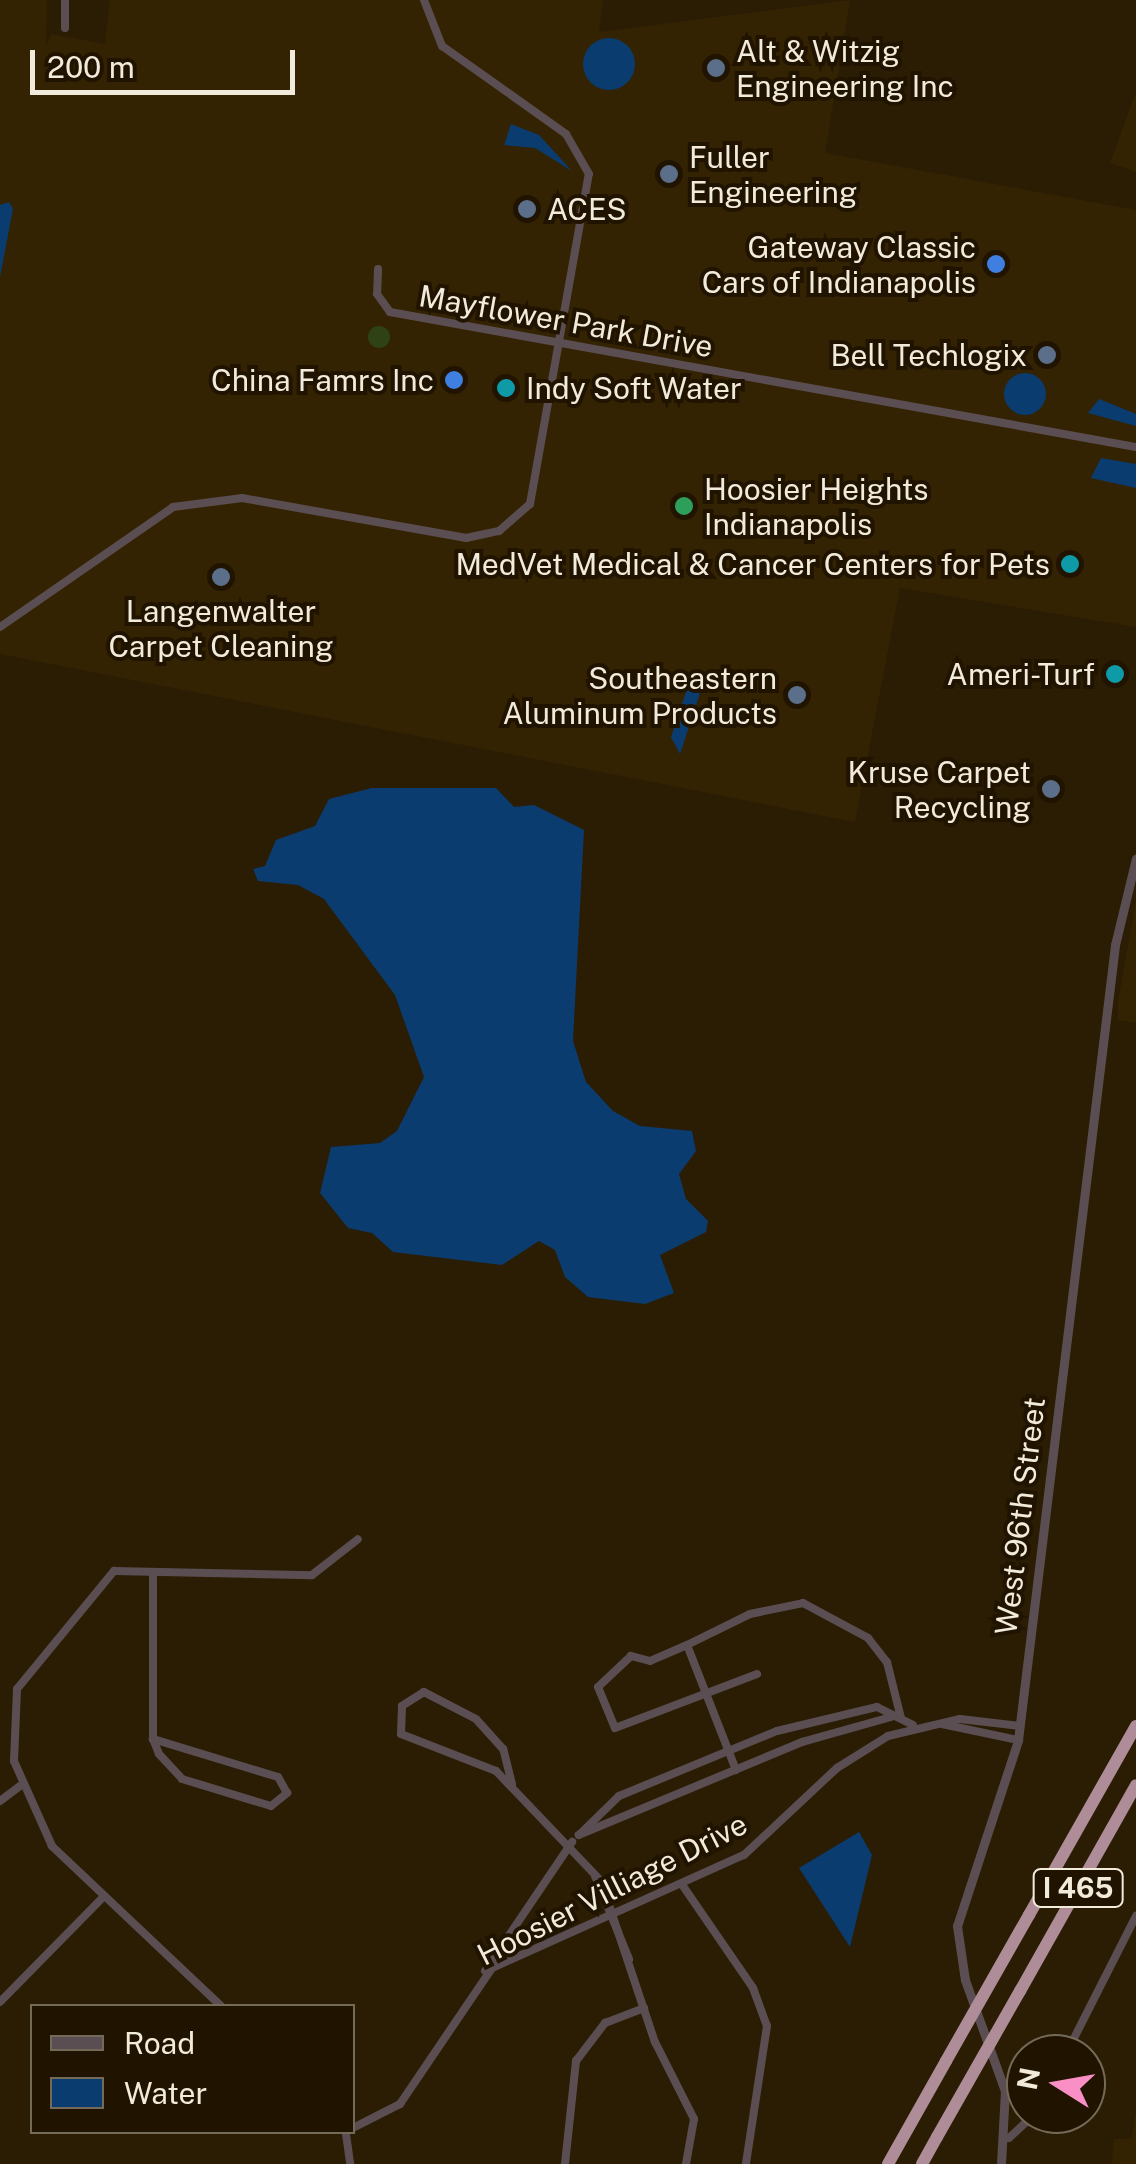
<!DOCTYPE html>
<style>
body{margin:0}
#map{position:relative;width:1136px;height:2164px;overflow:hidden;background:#2a1d04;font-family:"Public Sans",sans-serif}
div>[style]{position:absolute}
.built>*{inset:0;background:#342302}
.green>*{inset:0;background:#2f4215}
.round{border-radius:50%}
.water>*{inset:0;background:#0a3c6f}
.minor>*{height:8px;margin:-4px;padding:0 4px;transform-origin:4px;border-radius:4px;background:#5b4e52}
.tertiary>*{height:9px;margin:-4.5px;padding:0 4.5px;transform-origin:4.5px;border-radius:4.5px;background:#5b4e52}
.motorway>*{height:12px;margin:-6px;padding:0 6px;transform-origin:6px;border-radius:6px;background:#ae8d99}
.motorway-bridge>*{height:12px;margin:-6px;padding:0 6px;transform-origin:6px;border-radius:6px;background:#ae8d99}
.dots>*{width:28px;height:28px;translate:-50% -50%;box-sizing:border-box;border:5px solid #201400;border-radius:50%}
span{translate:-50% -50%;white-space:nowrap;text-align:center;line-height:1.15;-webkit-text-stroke:8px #201400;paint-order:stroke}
.shield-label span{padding:2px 8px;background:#201400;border:2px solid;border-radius:8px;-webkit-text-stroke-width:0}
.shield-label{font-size:28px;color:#f2eadb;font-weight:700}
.poi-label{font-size:30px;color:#f2eadb}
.left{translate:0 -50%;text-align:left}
.right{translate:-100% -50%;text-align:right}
.street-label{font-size:30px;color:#f2eadb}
.legend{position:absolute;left:30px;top:2004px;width:325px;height:130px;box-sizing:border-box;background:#201400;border:2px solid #746a58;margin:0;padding:12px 18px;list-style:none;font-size:30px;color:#f2eadb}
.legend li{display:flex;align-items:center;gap:20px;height:50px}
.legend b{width:50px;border:2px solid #746a58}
.north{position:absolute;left:1006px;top:2034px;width:100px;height:100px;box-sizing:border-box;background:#201400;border:2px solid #746a58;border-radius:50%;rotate:281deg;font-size:28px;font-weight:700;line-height:40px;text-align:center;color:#f2eadb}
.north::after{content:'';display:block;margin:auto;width:35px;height:45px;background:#fa8fc6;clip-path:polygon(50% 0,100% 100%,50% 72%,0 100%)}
.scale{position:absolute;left:30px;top:50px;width:265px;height:45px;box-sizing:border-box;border:5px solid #f2eadb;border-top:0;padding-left:12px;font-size:30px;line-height:35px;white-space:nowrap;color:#f2eadb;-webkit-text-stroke:8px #201400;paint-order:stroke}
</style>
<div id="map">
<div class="built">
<div style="clip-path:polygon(0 0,47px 0,46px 48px,51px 34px,105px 44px,110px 0,603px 0,599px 32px,850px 0,825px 153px,1136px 210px,1136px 627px,900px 588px,855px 822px,0 654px)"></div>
<div style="clip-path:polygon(1136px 92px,1136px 172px,1110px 163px)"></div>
<div style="clip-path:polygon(1136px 900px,1136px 1023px,1118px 1020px,1118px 1001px)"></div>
<div style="clip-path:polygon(1136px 2112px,1136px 2164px,1112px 2164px,1114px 2139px,1131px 2139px)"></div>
</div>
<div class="green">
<div class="round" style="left:368px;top:326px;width:22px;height:22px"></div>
</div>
<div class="water">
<div class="round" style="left:583px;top:38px;width:52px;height:52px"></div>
<div style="clip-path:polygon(511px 124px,539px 135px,572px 171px,535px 148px,504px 145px)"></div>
<div style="clip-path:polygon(9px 202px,13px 209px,0 277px,0 205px)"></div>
<div class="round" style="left:1004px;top:373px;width:42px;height:42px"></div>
<div style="clip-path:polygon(1099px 399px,1136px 414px,1136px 426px,1088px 413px)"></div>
<div style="clip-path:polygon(1101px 458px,1136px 464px,1136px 488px,1091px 478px)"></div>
<div style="clip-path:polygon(690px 680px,700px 693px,680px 754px,671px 737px)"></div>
<div style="clip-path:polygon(372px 788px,496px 788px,514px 807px,534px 805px,584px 830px,573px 1041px,586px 1082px,613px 1111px,640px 1126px,692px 1131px,696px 1151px,679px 1174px,686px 1199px,708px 1221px,706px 1232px,660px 1255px,674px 1293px,645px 1304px,588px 1297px,565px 1277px,555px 1250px,539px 1241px,502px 1265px,393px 1252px,372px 1233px,348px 1228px,320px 1193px,331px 1147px,380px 1143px,397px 1131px,424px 1077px,395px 995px,324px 899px,298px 885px,258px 881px,253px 869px,265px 866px,276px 840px,315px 826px,329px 799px)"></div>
<div style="clip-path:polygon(859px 1832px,872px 1855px,850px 1947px,799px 1868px)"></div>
</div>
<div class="minor">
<div style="left:65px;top:28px;width:28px;rotate:-90deg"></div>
<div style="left:378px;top:269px;width:25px;rotate:92deg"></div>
<div style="left:377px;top:294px;width:22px;rotate:54deg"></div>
<div style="left:390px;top:312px;width:758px;rotate:10.26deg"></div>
<div style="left:0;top:627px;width:211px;rotate:-34.7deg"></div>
<div style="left:173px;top:507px;width:70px;rotate:-7.4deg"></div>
<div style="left:242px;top:498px;width:228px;rotate:10.1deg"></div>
<div style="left:466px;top:538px;width:34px;rotate:-12deg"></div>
<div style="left:499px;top:531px;width:41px;rotate:-41.1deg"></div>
<div style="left:530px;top:504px;width:335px;rotate:-79.9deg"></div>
<div style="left:589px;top:174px;width:46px;rotate:-119.9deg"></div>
<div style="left:566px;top:134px;width:152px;rotate:-144.6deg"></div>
<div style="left:442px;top:46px;width:49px;rotate:-111.4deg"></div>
<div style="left:153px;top:1577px;width:162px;rotate:90deg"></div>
<div style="left:153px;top:1739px;width:16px;rotate:68deg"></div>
<div style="left:159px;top:1754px;width:34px;rotate:47deg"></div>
<div style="left:182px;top:1779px;width:93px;rotate:16.9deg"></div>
<div style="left:271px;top:1806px;width:21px;rotate:-39deg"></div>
<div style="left:287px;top:1793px;width:18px;rotate:-119deg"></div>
<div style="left:278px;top:1777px;width:131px;rotate:-163.1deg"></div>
<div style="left:687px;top:1645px;width:40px;rotate:156.6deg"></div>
<div style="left:650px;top:1661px;width:20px;rotate:-165deg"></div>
<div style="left:631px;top:1656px;width:45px;rotate:136.8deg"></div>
<div style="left:598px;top:1687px;width:44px;rotate:67.5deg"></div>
<div style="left:615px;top:1728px;width:152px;rotate:-20.8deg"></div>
<div style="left:891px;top:1717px;width:92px;rotate:164.3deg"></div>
<div style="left:802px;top:1742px;width:242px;rotate:157.4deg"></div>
<div style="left:579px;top:1835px;width:56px;rotate:-44.3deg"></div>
<div style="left:619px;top:1796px;width:171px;rotate:-22.4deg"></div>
<div style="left:777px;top:1731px;width:103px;rotate:-13.5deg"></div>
<div style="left:877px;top:1707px;width:40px;rotate:26.6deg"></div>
<div style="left:942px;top:1724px;width:78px;rotate:11.9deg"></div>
<div style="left:736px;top:1770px;width:134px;rotate:-111.4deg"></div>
<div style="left:687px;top:1645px;width:70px;rotate:-26.2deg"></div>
<div style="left:750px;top:1614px;width:54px;rotate:-11.7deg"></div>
<div style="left:803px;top:1603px;width:74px;rotate:28.3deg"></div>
<div style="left:868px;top:1638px;width:31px;rotate:52deg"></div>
<div style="left:887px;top:1662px;width:58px;rotate:76deg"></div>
<div style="left:512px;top:1784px;width:36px;rotate:-104deg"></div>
<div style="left:503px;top:1749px;width:40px;rotate:-132deg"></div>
<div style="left:476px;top:1719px;width:59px;rotate:-152.6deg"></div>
<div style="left:424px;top:1692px;width:26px;rotate:148deg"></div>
<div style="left:402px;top:1706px;width:28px;rotate:92deg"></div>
<div style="left:401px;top:1734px;width:102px;rotate:21.3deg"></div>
<div style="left:496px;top:1771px;width:152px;rotate:46.3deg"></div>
<div style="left:601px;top:1881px;width:170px;rotate:71.5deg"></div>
<div style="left:655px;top:2042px;width:86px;rotate:63.1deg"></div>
<div style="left:694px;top:2119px;width:46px;rotate:100.1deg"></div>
<div style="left:0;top:1801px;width:25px;rotate:-37deg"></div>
<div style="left:595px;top:1876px;width:90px;rotate:67.7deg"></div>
<div style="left:683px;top:1886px;width:124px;rotate:55.5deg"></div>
<div style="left:753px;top:1988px;width:40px;rotate:69.8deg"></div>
<div style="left:767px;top:2026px;width:140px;rotate:98.7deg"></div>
<div style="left:485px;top:1971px;width:156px;rotate:-56deg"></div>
<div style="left:0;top:2002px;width:148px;rotate:-45.5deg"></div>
<div style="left:221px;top:2006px;width:233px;rotate:-136.6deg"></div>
<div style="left:52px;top:1846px;width:93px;rotate:-114.1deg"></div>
<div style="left:14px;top:1761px;width:72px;rotate:-87.6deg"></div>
<div style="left:17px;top:1689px;width:153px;rotate:-50.6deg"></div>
<div style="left:114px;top:1571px;width:198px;rotate:1.2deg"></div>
<div style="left:312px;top:1575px;width:58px;rotate:-38deg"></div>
<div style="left:1066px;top:2054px;width:155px;rotate:-63.1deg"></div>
<div style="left:345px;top:2132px;width:62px;rotate:-27deg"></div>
<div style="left:400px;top:2104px;width:164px;rotate:-55.9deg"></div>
<div style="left:492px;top:1968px;width:276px;rotate:-24.2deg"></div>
<div style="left:744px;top:1855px;width:127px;rotate:-43.1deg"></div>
<div style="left:837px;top:1768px;width:60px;rotate:-32.1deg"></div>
<div style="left:888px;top:1736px;width:74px;rotate:-13.3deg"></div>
<div style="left:960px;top:1719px;width:60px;rotate:6.7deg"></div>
<div style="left:346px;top:2134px;width:30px;rotate:82deg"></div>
<div style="left:1009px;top:2138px;width:35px;rotate:-43deg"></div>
<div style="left:565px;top:2164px;width:104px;rotate:-83.9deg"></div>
<div style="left:576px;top:2061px;width:48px;rotate:-52.7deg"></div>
<div style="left:605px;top:2023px;width:42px;rotate:-21deg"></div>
</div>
<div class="tertiary">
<div style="left:1001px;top:2164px;width:73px;rotate:-86.9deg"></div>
<div style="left:1005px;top:2091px;width:118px;rotate:-109.8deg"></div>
<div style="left:965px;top:1980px;width:55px;rotate:-98.4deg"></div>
<div style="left:957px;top:1926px;width:196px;rotate:-71.8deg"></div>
<div style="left:1018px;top:1740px;width:801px;rotate:-83.04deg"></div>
<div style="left:1115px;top:945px;width:89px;rotate:-76.4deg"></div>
</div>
<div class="motorway">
<div style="left:1029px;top:1915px;width:217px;rotate:-60.5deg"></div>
<div style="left:1020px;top:1991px;width:236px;rotate:-60.6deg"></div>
<div style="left:888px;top:2164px;width:118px;rotate:-60.6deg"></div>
<div style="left:922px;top:2164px;width:31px;rotate:-61deg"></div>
</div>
<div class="motorway-bridge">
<div style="left:946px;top:2061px;width:168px;rotate:-60.4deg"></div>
<div style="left:937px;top:2137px;width:168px;rotate:-60.4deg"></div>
</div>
<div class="dots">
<div style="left:716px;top:68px;background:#5c6f8a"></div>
<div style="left:669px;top:174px;background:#5c6f8a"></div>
<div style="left:527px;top:209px;background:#5c6f8a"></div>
<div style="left:996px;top:264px;background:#3f7fe0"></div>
<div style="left:1047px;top:355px;background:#5c6f8a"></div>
<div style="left:454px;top:380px;background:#3f7fe0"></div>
<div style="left:506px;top:388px;background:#0f9aa8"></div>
<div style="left:684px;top:506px;background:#2e9e5b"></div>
<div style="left:1070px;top:564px;background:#0f9aa8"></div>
<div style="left:221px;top:577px;background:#5c6f8a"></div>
<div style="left:1115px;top:674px;background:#0f9aa8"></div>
<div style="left:797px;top:695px;background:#5c6f8a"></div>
<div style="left:1051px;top:789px;background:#5c6f8a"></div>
</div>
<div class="shield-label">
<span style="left:1078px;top:1888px">I 465</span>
</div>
<div class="poi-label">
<span class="left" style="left:736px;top:68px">Alt &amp; Witzig<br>Engineering Inc</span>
<span class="left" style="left:689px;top:174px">Fuller<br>Engineering</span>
<span class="left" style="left:547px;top:209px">ACES</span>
<span class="right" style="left:976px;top:264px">Gateway Classic<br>Cars of Indianapolis</span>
<span class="right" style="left:1027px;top:355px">Bell Techlogix</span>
<span class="right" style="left:434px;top:380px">China Famrs Inc</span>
<span class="left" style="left:526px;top:388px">Indy Soft Water</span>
<span class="left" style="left:704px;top:506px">Hoosier Heights<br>Indianapolis</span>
<span class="right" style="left:1050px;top:564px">MedVet Medical &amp; Cancer Centers for Pets</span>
<span style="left:221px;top:628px">Langenwalter<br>Carpet Cleaning</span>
<span class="right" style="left:1095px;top:674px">Ameri-Turf</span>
<span class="right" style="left:777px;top:695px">Southeastern<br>Aluminum Products</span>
<span class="right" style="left:1031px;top:789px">Kruse Carpet<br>Recycling</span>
</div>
<div class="street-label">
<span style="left:566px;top:321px;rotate:10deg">Mayflower Park Drive</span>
<span style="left:1020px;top:1516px;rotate:-83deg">West 96th Street</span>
<span style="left:612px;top:1889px;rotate:-27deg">Hoosier Villiage Drive</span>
</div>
<ul class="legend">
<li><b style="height:12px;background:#5b4e52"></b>Road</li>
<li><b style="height:28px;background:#0a3c6f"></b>Water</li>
</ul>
<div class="north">N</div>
<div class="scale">200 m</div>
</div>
